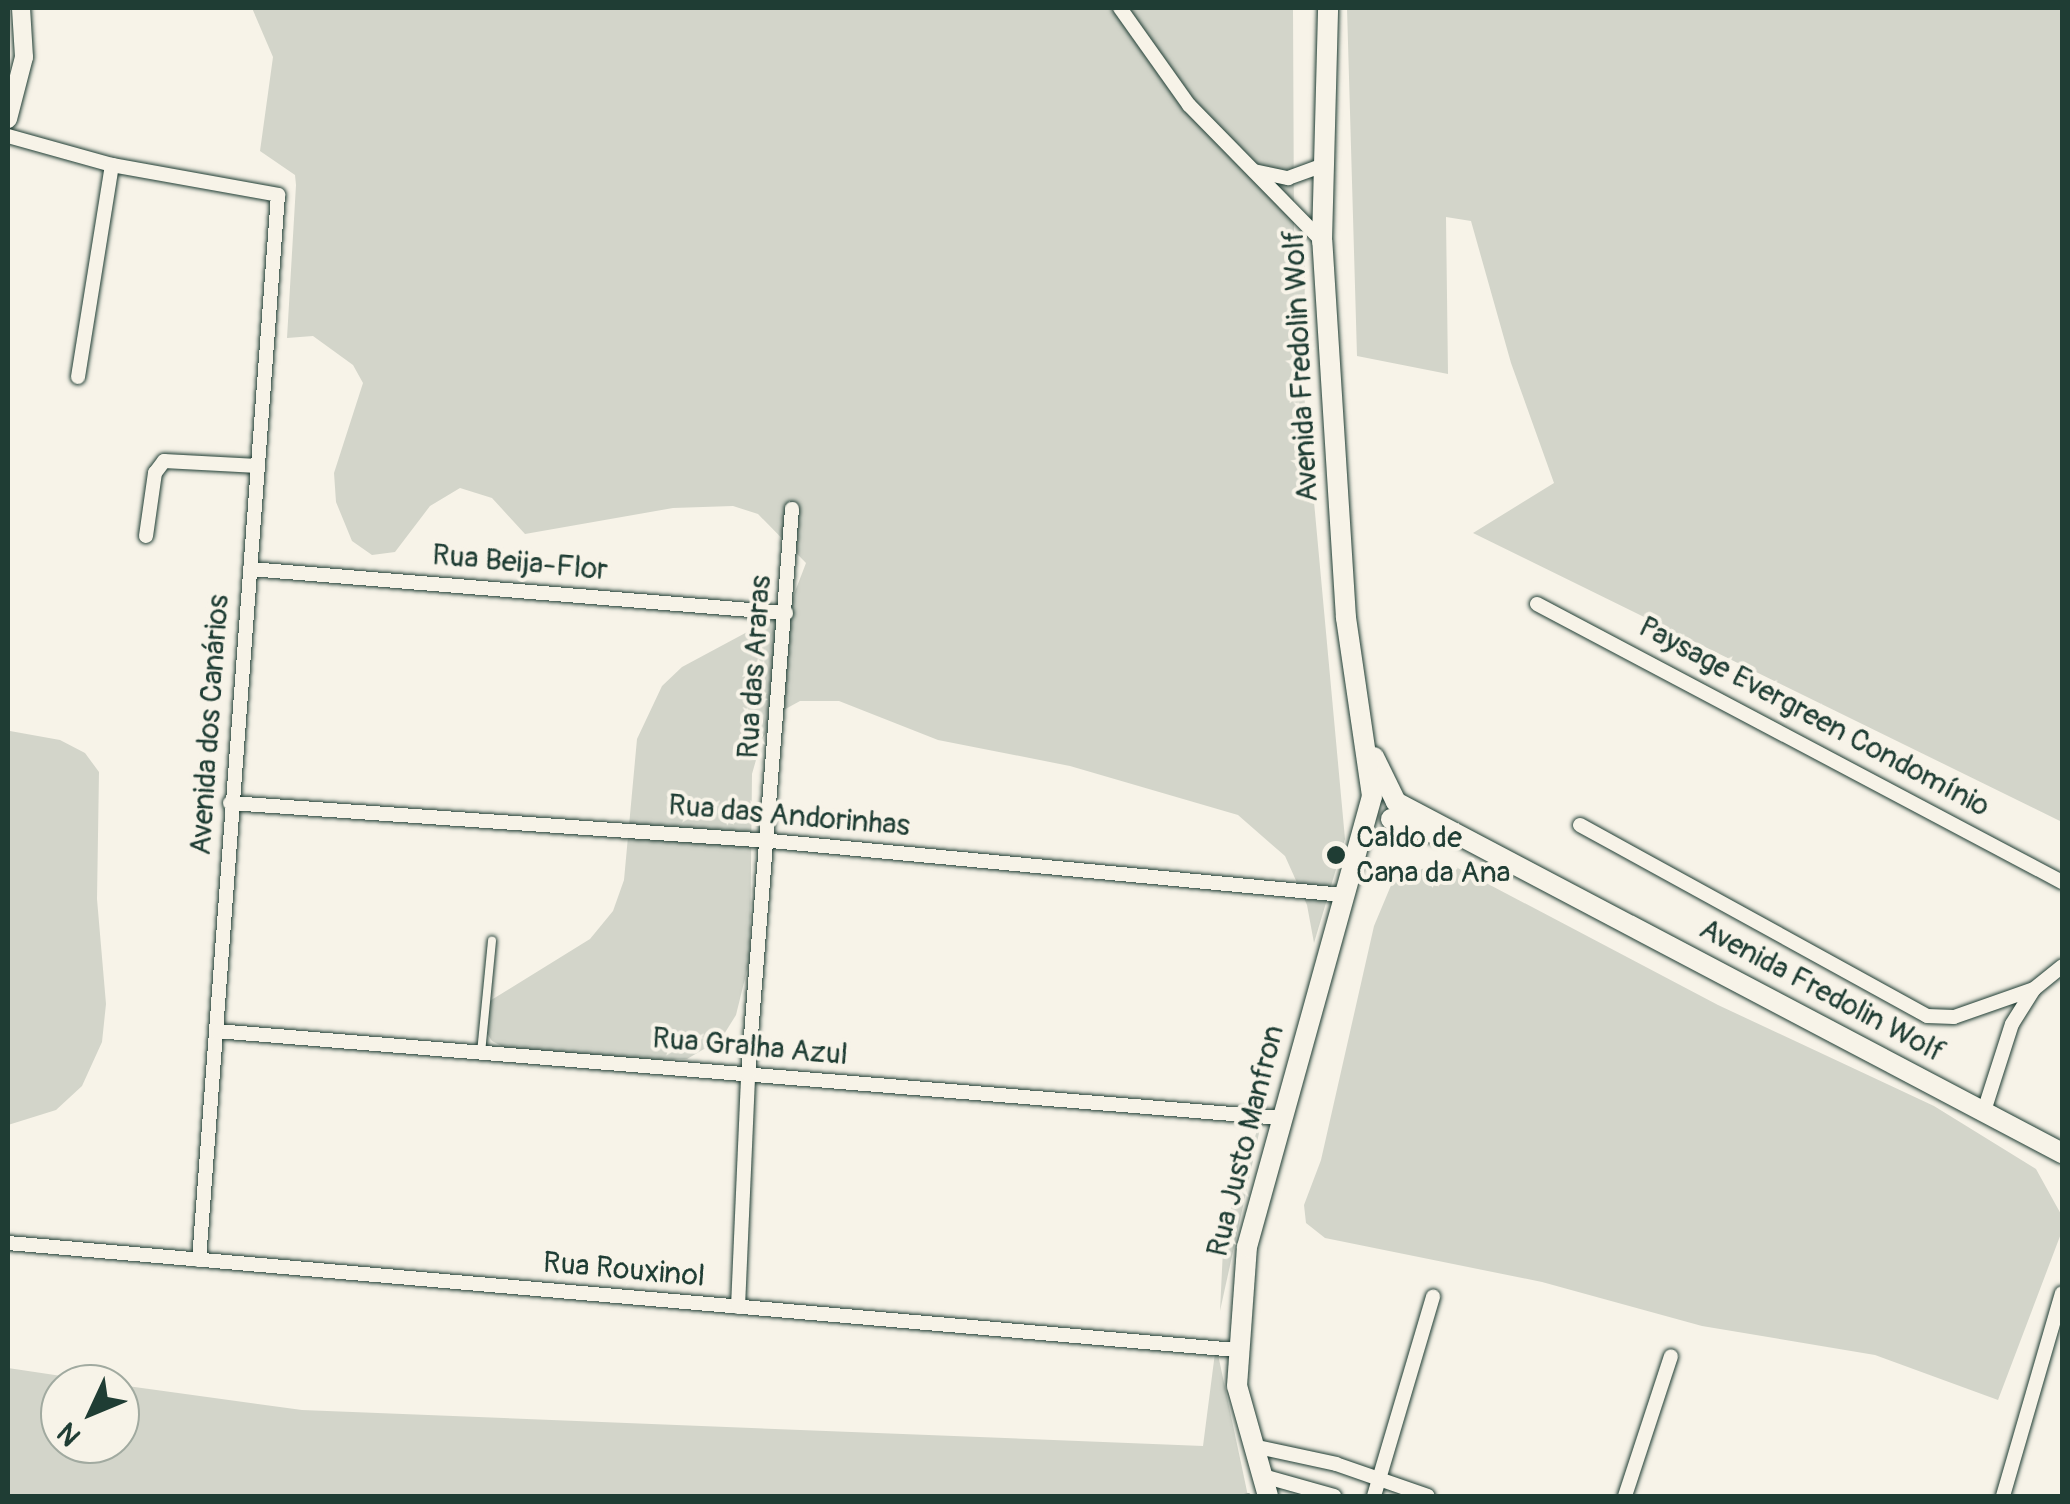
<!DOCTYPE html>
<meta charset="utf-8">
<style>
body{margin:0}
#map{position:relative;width:2070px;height:1504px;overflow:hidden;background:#f7f3e8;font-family:Pangolin,sans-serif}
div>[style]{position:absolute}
.green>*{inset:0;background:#d3d5ca}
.stream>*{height:5px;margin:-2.5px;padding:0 2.5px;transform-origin:2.5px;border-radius:2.5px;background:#a4ada3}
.roads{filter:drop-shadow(0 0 2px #1f3d34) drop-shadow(0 0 2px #1f3d34)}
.service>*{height:8px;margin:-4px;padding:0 4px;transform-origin:4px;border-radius:4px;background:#f7f3e8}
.minor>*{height:14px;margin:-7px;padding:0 7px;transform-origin:7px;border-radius:7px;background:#f7f3e8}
.tertiary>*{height:18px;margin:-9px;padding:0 9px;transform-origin:9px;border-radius:9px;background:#f7f3e8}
.secondary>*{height:20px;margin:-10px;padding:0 10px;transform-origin:10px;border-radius:10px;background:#f7f3e8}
.dots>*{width:28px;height:28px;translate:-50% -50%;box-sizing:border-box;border:5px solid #f7f3e8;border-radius:50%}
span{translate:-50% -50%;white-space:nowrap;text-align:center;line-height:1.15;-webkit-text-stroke:8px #f7f3e8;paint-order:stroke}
.street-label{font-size:30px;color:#1f3d34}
.poi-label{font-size:30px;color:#1f3d34}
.left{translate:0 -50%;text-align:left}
.frame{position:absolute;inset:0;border:10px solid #1f3d34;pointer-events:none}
.north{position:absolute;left:40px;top:1364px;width:100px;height:100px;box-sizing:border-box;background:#f7f3e8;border:2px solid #a1aaa0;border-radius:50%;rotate:226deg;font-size:28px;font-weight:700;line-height:40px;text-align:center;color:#1f3d34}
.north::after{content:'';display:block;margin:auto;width:35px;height:45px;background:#1f3d34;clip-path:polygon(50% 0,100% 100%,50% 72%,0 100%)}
</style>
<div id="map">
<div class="green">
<div style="clip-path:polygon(252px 8px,1293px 8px,1294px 231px,1305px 250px,1304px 393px,1345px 839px,1314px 943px,1307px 905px,1285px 856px,1238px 815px,1070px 766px,938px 740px,839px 701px,800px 701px,780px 712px,762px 739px,752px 774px,750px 958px,736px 1015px,721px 1039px,687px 1059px,656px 1060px,515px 1053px,492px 1041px,480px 1022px,488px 1002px,590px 939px,613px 911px,624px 880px,637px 739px,662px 686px,682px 667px,775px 617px,793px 597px,806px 563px,758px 514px,733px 506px,673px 508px,525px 534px,492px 498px,460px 488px,430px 506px,395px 552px,372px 555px,352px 541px,336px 502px,334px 473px,363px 383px,353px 365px,313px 336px,287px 338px,296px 185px,295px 175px,260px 151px,273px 57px)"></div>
<div style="clip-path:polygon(1347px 8px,2062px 8px,2062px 822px,1473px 533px,1554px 483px,1511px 363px,1471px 221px,1446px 217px,1448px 374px,1357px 356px)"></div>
<div style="clip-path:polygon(10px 731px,60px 740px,85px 753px,99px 772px,97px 899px,106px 1004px,102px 1042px,82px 1086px,56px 1110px,8px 1125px)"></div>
<div style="clip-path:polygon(1454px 866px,1718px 1005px,1934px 1106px,2036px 1169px,2062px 1216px,2062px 1231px,1998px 1400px,1875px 1355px,1702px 1326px,1542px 1282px,1325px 1238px,1306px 1223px,1304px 1205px,1321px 1160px,1374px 926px,1397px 871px)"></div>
<div style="clip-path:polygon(1270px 1092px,1263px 1115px,1220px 1311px,1224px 1229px)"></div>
<div style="clip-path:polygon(1216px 1345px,1248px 1496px,8px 1496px,8px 1368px,115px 1384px,60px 1384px,60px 1444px,120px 1444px,120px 1385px,302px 1410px,1203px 1446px)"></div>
</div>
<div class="stream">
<div style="left:1244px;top:1496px;width:4px;rotate:-14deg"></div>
</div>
<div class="roads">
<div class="service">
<div style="left:481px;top:1053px;width:113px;rotate:-84.4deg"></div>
</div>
<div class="minor">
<div style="left:1120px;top:8px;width:119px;rotate:54.6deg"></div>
<div style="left:1189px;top:105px;width:190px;rotate:45.6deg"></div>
<div style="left:8px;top:136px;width:108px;rotate:15.6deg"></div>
<div style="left:112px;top:165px;width:169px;rotate:10.2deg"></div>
<div style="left:278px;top:195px;width:1068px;rotate:94.24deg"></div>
<div style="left:1254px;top:171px;width:35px;rotate:12deg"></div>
<div style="left:1288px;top:178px;width:37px;rotate:-20deg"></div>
<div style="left:78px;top:377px;width:215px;rotate:-80.9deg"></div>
<div style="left:146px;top:536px;width:64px;rotate:-81.9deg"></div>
<div style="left:155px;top:473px;width:15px;rotate:-53deg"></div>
<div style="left:164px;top:461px;width:94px;rotate:3deg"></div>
<div style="left:250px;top:569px;width:538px;rotate:4.69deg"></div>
<div style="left:1537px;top:604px;width:594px;rotate:27.9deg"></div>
<div style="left:230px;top:803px;width:542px;rotate:4.02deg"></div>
<div style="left:771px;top:841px;width:575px;rotate:5.39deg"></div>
<div style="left:1580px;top:825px;width:396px;rotate:28.8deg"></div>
<div style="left:1927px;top:1016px;width:27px;rotate:2deg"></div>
<div style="left:1954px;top:1017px;width:85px;rotate:-19.3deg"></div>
<div style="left:216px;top:1031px;width:1068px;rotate:4.67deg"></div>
<div style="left:1984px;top:1111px;width:91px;rotate:-72.2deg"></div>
<div style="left:2012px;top:1024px;width:41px;rotate:-57.8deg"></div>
<div style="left:2034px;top:989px;width:36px;rotate:-39deg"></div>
<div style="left:8px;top:1243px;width:1232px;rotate:4.98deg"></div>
<div style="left:738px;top:1307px;width:233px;rotate:-87.5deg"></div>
<div style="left:748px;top:1074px;width:567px;rotate:-85.55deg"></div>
<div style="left:1253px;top:1446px;width:85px;rotate:12.2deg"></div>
<div style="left:1336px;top:1464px;width:97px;rotate:19.2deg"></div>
<div style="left:1263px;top:1476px;width:74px;rotate:15.7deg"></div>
<div style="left:1374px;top:1496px;width:208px;rotate:-73.5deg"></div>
<div style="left:1625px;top:1496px;width:147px;rotate:-71.8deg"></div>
<div style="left:2003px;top:1496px;width:211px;rotate:-73.8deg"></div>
</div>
<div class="tertiary">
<div style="left:8px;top:119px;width:64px;rotate:-75.5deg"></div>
<div style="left:24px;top:57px;width:49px;rotate:-93.5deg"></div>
</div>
<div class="secondary">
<div style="left:1374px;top:757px;width:50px;rotate:63.9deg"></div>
<div style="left:1396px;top:802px;width:753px;rotate:27.79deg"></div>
<div style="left:1391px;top:819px;width:47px;rotate:18.4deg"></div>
<div style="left:1268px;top:1496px;width:114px;rotate:-105.7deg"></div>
<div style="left:1237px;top:1386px;width:139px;rotate:-85.9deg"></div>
<div style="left:1247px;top:1247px;width:468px;rotate:-74.5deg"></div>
<div style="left:1372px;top:796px;width:180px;rotate:-98.3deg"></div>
<div style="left:1346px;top:618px;width:378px;rotate:-93.6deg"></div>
<div style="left:1322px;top:241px;width:233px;rotate:-88.5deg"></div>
</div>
</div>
<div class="dots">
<div style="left:1336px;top:855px;background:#1f3d34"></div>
</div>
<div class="street-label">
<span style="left:1301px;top:366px;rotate:-93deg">Avenida Fredolin Wolf</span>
<span style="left:520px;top:563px;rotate:5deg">Rua Beija-Flor</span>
<span style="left:755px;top:667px;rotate:-86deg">Rua das Araras</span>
<span style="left:1814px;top:717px;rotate:28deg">Paysage Evergreen Condomínio</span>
<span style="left:210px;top:725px;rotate:-86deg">Avenida dos Canários</span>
<span style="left:789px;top:816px;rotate:5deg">Rua das Andorinhas</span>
<span style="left:1822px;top:991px;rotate:28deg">Avenida Fredolin Wolf</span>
<span style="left:750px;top:1047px;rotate:5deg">Rua Gralha Azul</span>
<span style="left:1246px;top:1141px;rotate:-76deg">Rua Justo Manfron</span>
<span style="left:624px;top:1270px;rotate:5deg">Rua Rouxinol</span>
</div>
<div class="poi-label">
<span class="left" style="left:1356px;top:855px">Caldo de<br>Cana da Ana</span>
</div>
<div class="frame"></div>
<div class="north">N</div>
</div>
